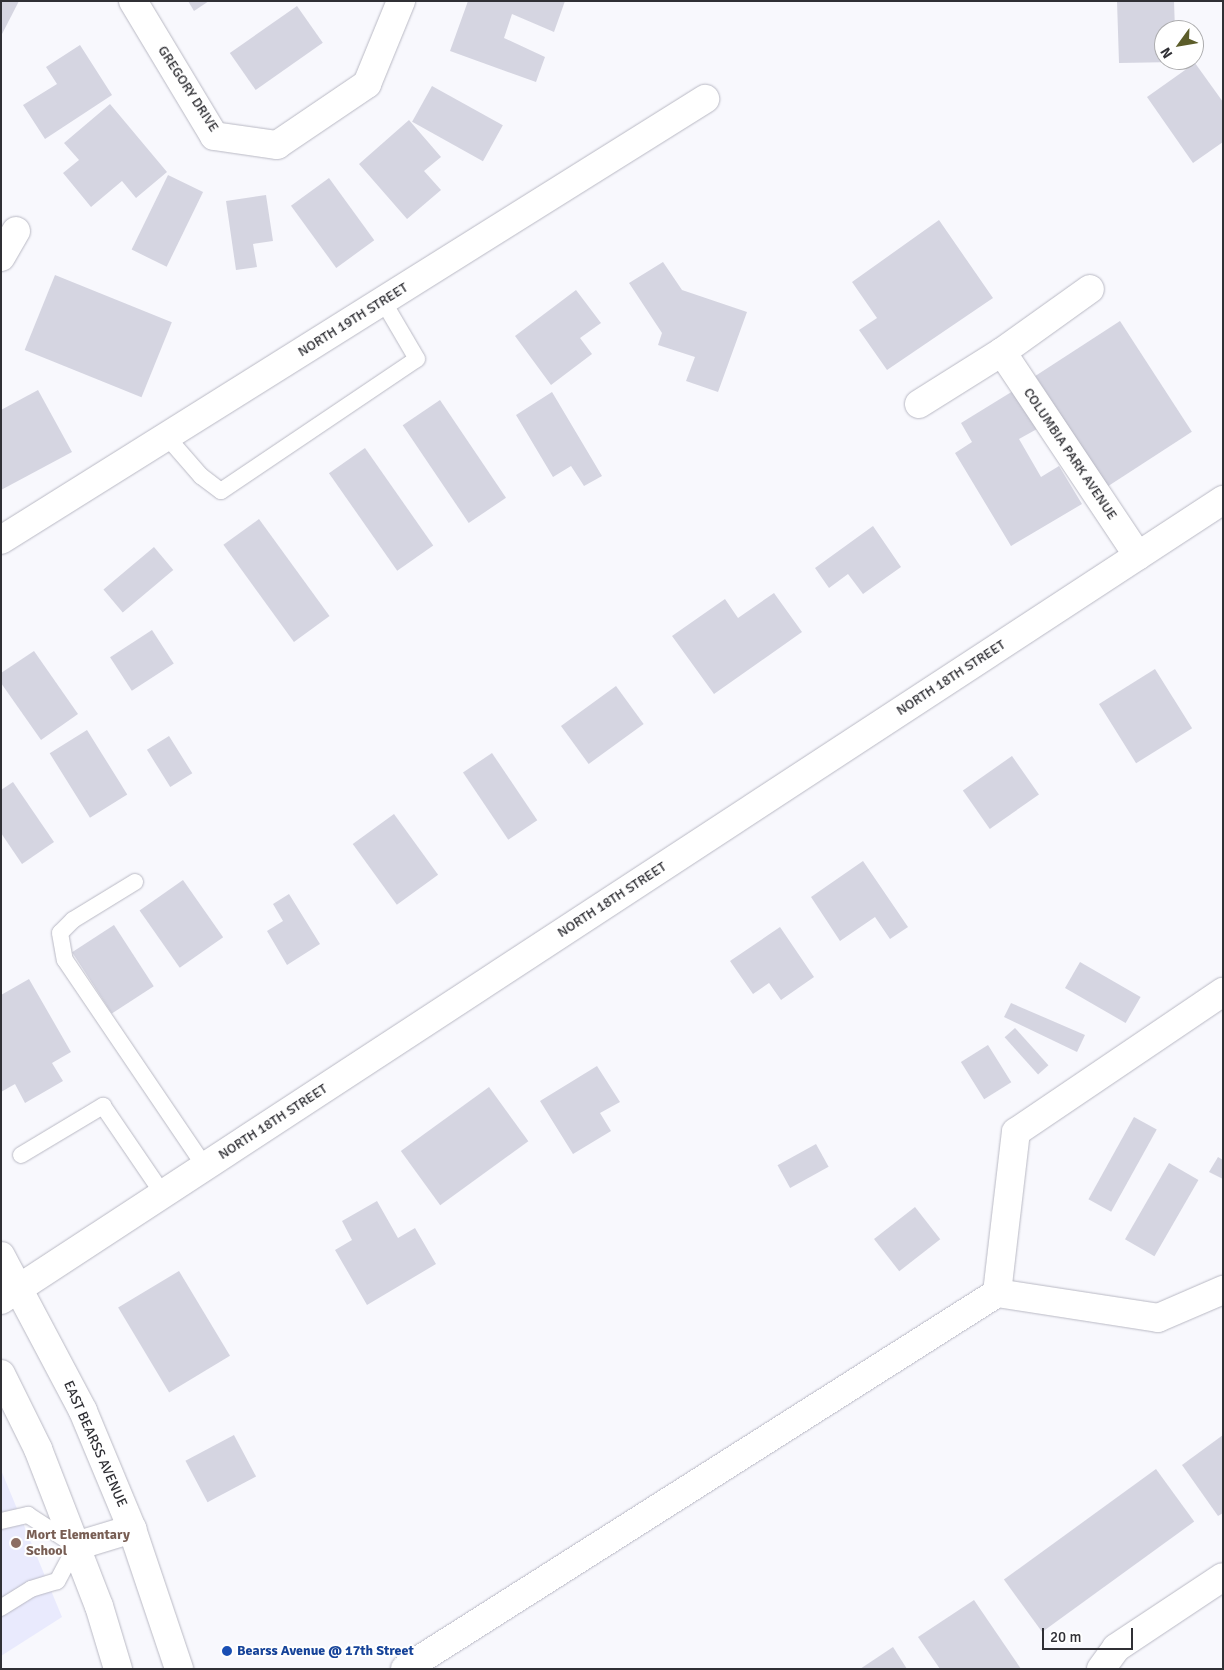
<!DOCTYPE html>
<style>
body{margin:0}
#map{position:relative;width:1224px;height:1670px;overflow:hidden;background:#f8f8fd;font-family:Signika,sans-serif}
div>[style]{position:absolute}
.built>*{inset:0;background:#e9eafd}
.building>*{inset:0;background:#d5d5e1;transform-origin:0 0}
.roads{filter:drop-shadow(0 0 1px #b9b9c4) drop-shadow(0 0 1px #b9b9c4)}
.service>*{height:16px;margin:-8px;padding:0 8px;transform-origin:8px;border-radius:8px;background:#fff}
.minor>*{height:28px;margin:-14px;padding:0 14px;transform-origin:14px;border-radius:14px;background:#fff}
.secondary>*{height:28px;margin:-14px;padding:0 14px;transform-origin:14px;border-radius:14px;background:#fff}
.dots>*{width:14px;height:14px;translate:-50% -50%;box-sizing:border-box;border:2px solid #fff;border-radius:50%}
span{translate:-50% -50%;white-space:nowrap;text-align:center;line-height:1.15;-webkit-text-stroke:4px #fff;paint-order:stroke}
.street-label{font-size:14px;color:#303035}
.education-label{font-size:14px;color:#785e54;font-weight:700}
.left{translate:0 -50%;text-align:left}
.transit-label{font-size:14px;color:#164399;font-weight:700}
.frame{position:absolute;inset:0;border:2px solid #303035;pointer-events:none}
.north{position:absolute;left:1154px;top:20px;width:50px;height:50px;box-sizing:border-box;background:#fff;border:1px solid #acacae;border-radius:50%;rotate:238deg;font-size:14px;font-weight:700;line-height:20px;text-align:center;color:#303035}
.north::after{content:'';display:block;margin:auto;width:18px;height:22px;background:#5c5d2a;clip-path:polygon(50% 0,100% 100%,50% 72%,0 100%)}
.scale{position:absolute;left:1042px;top:1628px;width:91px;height:22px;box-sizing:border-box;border:2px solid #303035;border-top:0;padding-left:6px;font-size:15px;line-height:18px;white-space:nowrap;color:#303035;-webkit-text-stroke:4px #fff;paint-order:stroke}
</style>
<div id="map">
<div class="built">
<div style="clip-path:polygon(1px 1470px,62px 1617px,1px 1656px)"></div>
</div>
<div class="building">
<div style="clip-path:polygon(1px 1px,19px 1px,1px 36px)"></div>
<div style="clip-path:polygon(188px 1px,209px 1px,194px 11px)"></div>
<div style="clip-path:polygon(468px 1px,565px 1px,554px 32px,512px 14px,504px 38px,545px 57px,536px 82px,450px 51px)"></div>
<div style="clip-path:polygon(1117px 1px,1174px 1px,1175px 30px,1164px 30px,1164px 60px,1176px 62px,1119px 63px)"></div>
<div style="left:297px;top:6px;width:45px;height:82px;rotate:55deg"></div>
<div style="clip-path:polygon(80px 45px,112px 95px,45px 139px,23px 105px,57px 84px,46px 67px)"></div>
<div style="clip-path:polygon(1195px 63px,1223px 102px,1223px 142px,1193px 163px,1147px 97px)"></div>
<div style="left:432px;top:86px;width:81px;height:41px;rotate:29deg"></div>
<div style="clip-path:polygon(110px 104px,167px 172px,136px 198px,122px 181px,91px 207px,63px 173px,79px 160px,64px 143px)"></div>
<div style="clip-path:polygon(409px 120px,441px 157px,424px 171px,441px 190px,407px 219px,359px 164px)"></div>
<div style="left:168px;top:175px;width:39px;height:83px;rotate:26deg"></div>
<div style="left:329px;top:178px;width:77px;height:47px;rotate:54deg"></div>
<div style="clip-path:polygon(266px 195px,273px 241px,253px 244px,257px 267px,236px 270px,226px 201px)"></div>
<div style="clip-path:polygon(939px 220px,993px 298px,887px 370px,859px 330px,877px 318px,852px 282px)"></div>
<div style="clip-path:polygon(663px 262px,682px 290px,747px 312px,718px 392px,686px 381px,695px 357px,658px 345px,662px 333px,629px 283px)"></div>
<div style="left:55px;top:275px;width:126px;height:81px;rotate:22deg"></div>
<div style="clip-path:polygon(576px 290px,601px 323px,580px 338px,592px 354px,551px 385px,515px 336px)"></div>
<div style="left:1120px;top:321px;width:132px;height:101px;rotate:57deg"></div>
<div style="clip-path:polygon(38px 390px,72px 452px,1px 490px,1px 410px)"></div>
<div style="clip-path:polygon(1013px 391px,1037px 429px,1019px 439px,1041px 477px,1059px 466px,1082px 504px,1011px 546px,955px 453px,972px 442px,961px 423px)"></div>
<div style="clip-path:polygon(552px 392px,602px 476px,584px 486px,571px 466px,553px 477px,516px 415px)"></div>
<div style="left:440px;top:400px;width:118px;height:45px;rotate:56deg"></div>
<div style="left:365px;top:448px;width:119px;height:44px;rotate:55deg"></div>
<div style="left:259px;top:519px;width:120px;height:44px;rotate:54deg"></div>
<div style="clip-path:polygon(873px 526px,901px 567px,863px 594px,848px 574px,829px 588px,815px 568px)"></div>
<div style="left:154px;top:547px;width:30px;height:66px;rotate:50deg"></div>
<div style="clip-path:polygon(774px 593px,802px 632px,714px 694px,672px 636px,725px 599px,738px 618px)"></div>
<div style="left:152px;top:630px;width:40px;height:50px;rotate:57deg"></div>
<div style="clip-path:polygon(34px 651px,78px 714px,41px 740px,1px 683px,1px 673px)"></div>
<div style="left:1155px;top:669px;width:70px;height:66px;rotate:58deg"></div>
<div style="left:616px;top:686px;width:47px;height:68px;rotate:54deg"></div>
<div style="left:87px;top:730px;width:76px;height:44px;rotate:58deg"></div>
<div style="left:169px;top:736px;width:44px;height:26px;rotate:58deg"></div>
<div style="left:492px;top:753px;width:81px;height:35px;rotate:56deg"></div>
<div style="left:1012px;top:756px;width:47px;height:60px;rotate:55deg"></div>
<div style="clip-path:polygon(13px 782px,54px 842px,22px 864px,1px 833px,1px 790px)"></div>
<div style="left:394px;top:814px;width:75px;height:51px;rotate:54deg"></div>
<div style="clip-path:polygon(863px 861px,908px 927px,890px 939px,875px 917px,840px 941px,811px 897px)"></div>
<div style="left:183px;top:880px;width:70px;height:53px;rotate:55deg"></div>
<div style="clip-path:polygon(289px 894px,320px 944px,287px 965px,267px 931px,283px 921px,273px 904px)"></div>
<div style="left:114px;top:925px;width:73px;height:50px;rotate:57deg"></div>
<div style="clip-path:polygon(780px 927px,814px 977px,781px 1000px,769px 983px,753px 994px,730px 961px)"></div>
<div style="left:1080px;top:962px;width:70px;height:30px;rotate:30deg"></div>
<div style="clip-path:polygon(29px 979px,71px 1052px,52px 1063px,63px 1081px,25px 1103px,15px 1084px,1px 1092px,1px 995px)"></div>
<div style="clip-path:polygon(1011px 1003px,1085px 1035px,1077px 1052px,1004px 1017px)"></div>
<div style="left:1015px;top:1028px;width:50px;height:14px;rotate:48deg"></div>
<div style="left:988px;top:1045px;width:44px;height:32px;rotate:58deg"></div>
<div style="clip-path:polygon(597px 1066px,620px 1102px,600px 1113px,611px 1131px,573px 1154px,540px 1101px)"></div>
<div style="left:489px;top:1087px;width:67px;height:109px;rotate:54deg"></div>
<div style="left:1134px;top:1117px;width:26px;height:94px;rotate:29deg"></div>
<div style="left:816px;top:1144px;width:26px;height:44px;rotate:61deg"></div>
<div style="clip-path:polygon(1218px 1157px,1223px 1160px,1223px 1179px,1209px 1172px)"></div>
<div style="left:1169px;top:1163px;width:34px;height:88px;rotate:30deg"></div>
<div style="clip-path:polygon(377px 1201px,398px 1238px,415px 1228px,436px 1264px,367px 1305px,335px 1250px,352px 1240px,342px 1221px)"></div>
<div style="left:915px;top:1207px;width:41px;height:52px;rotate:52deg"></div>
<div style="left:179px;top:1271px;width:99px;height:71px;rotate:59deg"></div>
<div style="left:234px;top:1435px;width:47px;height:55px;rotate:62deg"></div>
<div style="clip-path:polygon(1223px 1435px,1223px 1513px,1218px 1516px,1182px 1465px)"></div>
<div style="left:1156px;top:1469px;width:65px;height:188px;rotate:54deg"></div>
<div style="clip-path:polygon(974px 1600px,1021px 1669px,940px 1669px,918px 1637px)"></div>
<div style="clip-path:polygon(893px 1647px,907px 1669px,860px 1669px)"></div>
</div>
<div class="roads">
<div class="service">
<div style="left:167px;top:437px;width:52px;rotate:48.9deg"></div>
<div style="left:201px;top:476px;width:25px;rotate:37deg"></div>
<div style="left:221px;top:491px;width:236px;rotate:-34deg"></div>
<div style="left:417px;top:359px;width:67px;rotate:-120.4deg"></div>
<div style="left:135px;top:882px;width:73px;rotate:148.5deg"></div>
<div style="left:73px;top:920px;width:18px;rotate:135deg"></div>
<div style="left:60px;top:933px;width:27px;rotate:80deg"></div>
<div style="left:65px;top:960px;width:250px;rotate:55.9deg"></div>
<div style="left:21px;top:1155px;width:96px;rotate:-30.9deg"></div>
<div style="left:103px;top:1106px;width:107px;rotate:55.7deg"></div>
<div style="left:1px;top:1521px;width:28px;rotate:-13deg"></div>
<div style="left:28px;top:1515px;width:57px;rotate:32.9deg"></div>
<div style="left:76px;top:1546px;width:40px;rotate:118deg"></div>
<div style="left:57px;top:1581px;width:27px;rotate:163deg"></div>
<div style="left:31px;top:1589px;width:36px;rotate:148deg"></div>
</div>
<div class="minor">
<div style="left:133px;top:1px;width:157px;rotate:59deg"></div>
<div style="left:214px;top:136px;width:64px;rotate:8.1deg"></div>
<div style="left:277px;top:145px;width:109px;rotate:-34.1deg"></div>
<div style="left:367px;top:84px;width:90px;rotate:-67.7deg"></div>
<div style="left:1px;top:257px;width:30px;rotate:-60deg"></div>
<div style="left:1002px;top:352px;width:245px;rotate:56.3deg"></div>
<div style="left:919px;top:404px;width:98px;rotate:-32.1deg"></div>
<div style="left:1002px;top:352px;width:108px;rotate:-35.6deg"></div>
<div style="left:1px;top:540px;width:831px;rotate:-32.06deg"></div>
<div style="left:997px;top:1293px;width:162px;rotate:-83.3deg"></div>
<div style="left:1016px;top:1132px;width:250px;rotate:-34.1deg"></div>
<div style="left:1px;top:1300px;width:1461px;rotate:-33.21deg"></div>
<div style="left:405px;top:1669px;width:701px;rotate:-32.42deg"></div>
<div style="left:997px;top:1293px;width:163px;rotate:8.8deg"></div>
<div style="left:1158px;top:1318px;width:71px;rotate:-23.3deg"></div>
<div style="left:1101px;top:1669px;width:26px;rotate:-54deg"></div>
<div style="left:1116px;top:1648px;width:128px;rotate:-33.6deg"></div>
</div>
<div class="secondary">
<div style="left:1px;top:1256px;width:175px;rotate:62.1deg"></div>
<div style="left:83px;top:1411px;width:128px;rotate:67.4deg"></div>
<div style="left:132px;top:1529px;width:148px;rotate:71.4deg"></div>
<div style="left:1px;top:1374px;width:84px;rotate:63.7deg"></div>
<div style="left:38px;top:1449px;width:168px;rotate:68.8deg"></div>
<div style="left:99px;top:1606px;width:66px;rotate:73.2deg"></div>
<div style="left:76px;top:1546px;width:59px;rotate:-16.9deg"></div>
</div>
</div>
<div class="dots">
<div style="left:16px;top:1543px;background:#8d6e63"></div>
<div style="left:227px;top:1651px;background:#1a4fb4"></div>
</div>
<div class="street-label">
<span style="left:188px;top:89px;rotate:57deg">GREGORY DRIVE</span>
<span style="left:353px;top:320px;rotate:-32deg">NORTH 19TH STREET</span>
<span style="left:1070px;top:454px;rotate:56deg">COLUMBIA PARK AVENUE</span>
<span style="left:951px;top:678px;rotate:-33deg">NORTH 18TH STREET</span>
<span style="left:612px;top:900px;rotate:-33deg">NORTH 18TH STREET</span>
<span style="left:273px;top:1122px;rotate:-33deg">NORTH 18TH STREET</span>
<span style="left:95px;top:1444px;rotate:66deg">EAST BEARSS AVENUE</span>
</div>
<div class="education-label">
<span class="left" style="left:26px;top:1543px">Mort Elementary<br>School</span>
</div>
<div class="transit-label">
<span class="left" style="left:237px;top:1651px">Bearss Avenue @ 17th Street</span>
</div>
<div class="frame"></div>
<div class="north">N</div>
<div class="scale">20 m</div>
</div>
